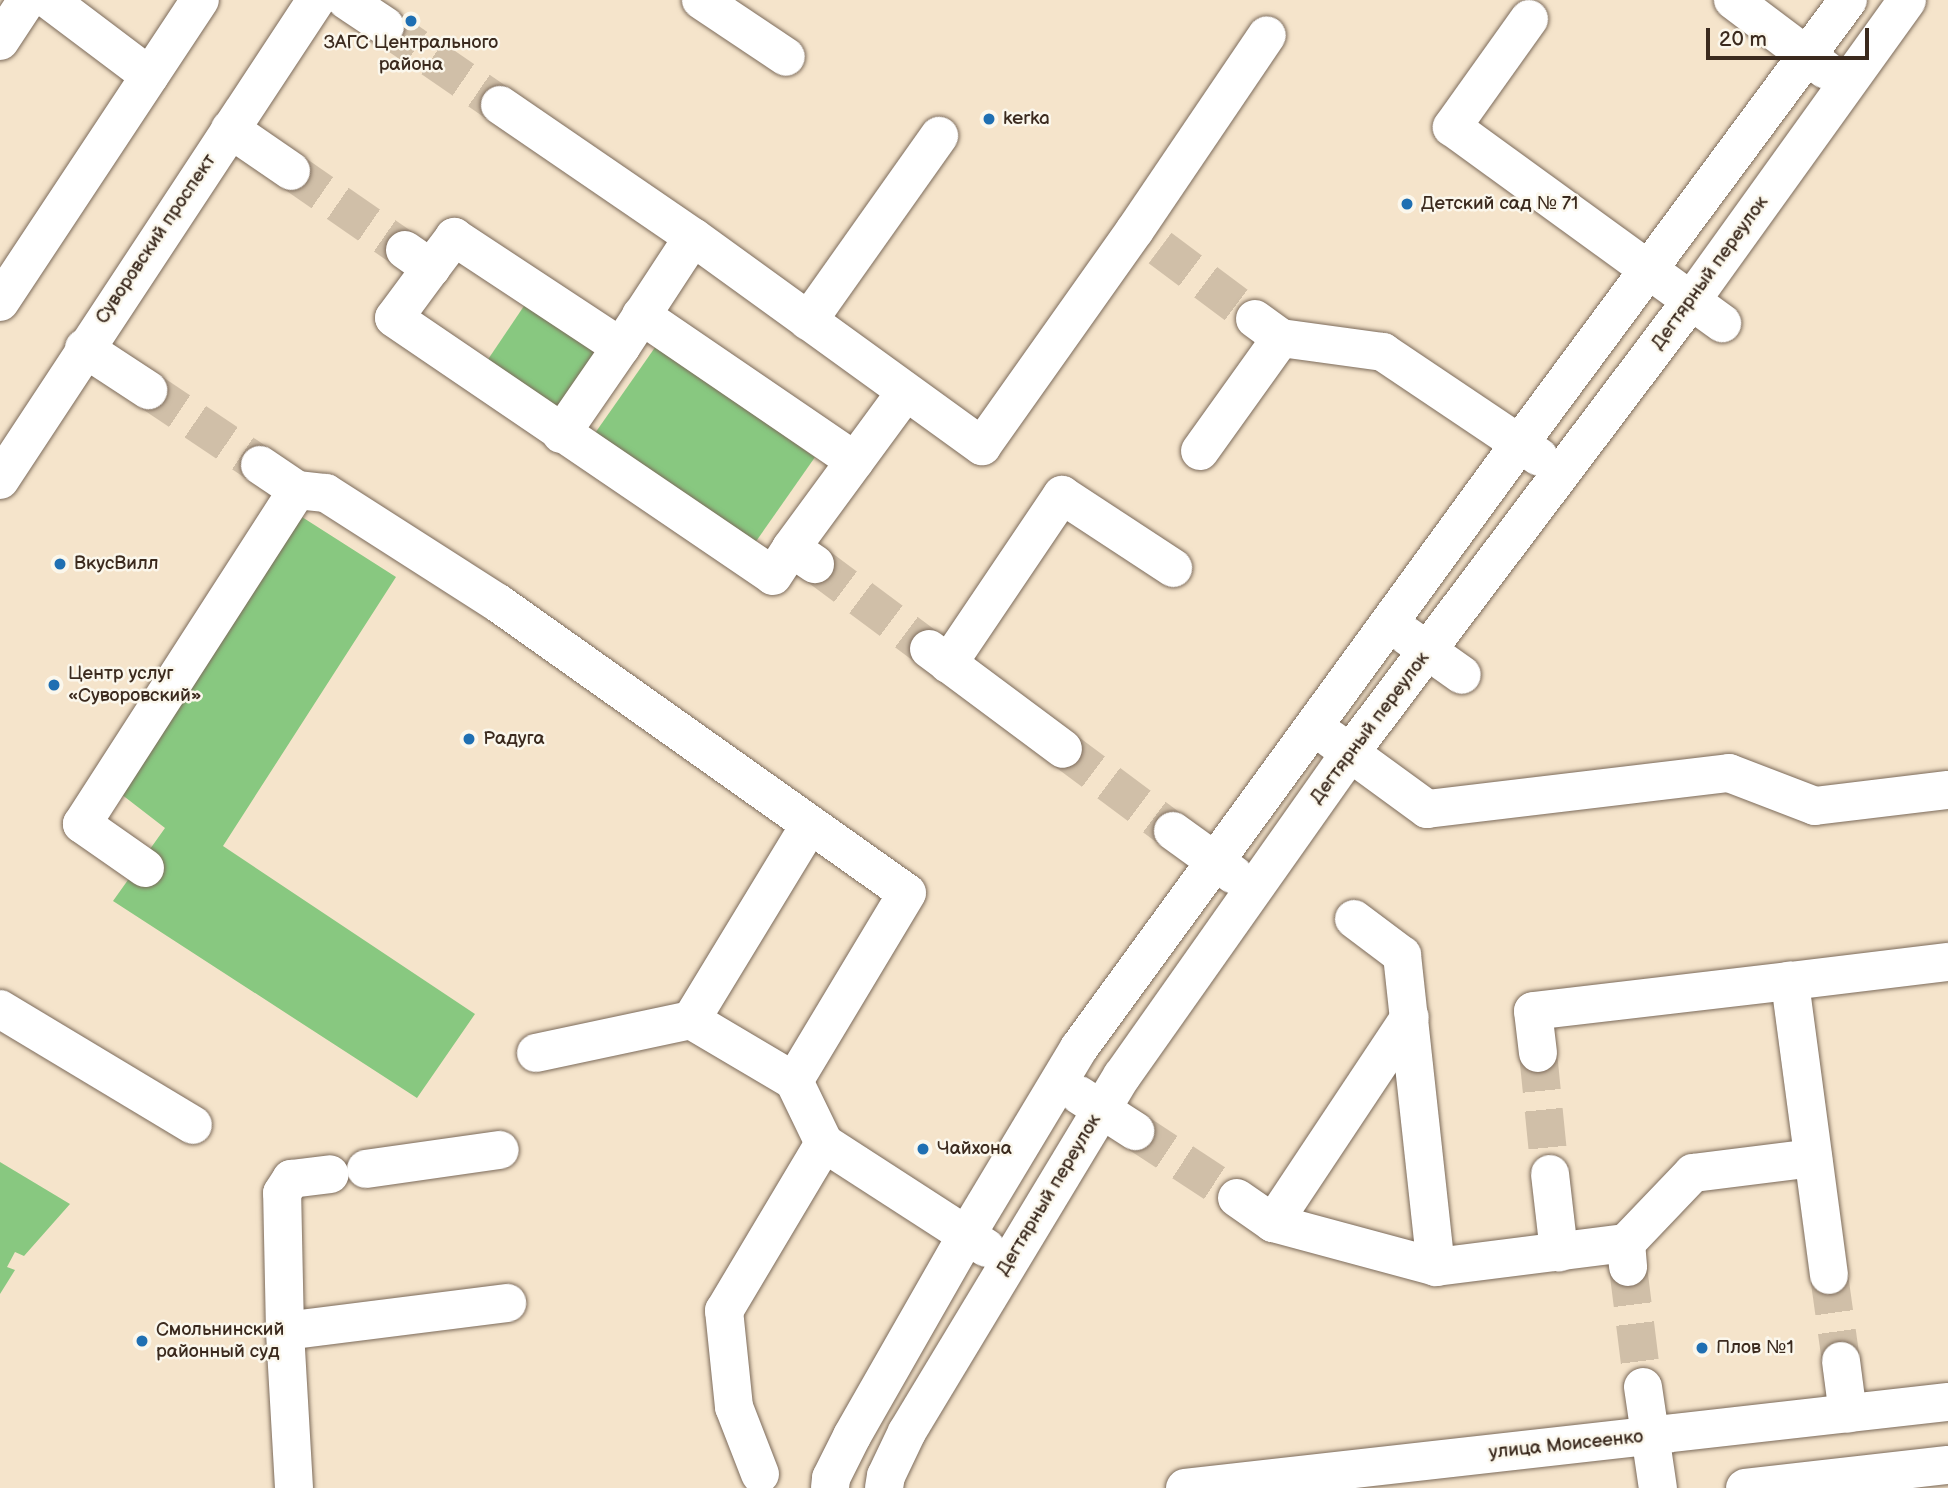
<!DOCTYPE html>
<meta charset="utf-8">
<style>
body{margin:0}
#map{position:relative;width:1948px;height:1488px;overflow:hidden;background:#f5e4cb;font-family:"Balsamiq Sans",sans-serif}
div>[style]{position:absolute}
.green>*{inset:0;background:#88c880;transform-origin:0 0}
.minor-tunnel>*{height:38px;margin-top:-19px;transform-origin:0;background:repeating-linear-gradient(90deg,#d0bfa8 0 38px,transparent 0 57px)}
.roads{filter:drop-shadow(0 0 2px #7c6b5b) drop-shadow(0 0 2px #7c6b5b)}
.minor>*{height:38px;margin:-19px;padding:0 19px;transform-origin:19px;border-radius:19px;background:#fff}
.major>*{height:38px;margin:-19px;padding:0 19px;transform-origin:19px;border-radius:19px;background:#fff}
.dots>*{width:19px;height:19px;translate:-50% -50%;box-sizing:border-box;border:4px solid #fbf7ec;border-radius:50%}
span{translate:-50% -50%;white-space:nowrap;text-align:center;line-height:1.15;-webkit-text-stroke:5px #fbf7ec;paint-order:stroke}
.poi-label{font-size:19px;color:#3b2a1e}
.left{translate:0 -50%;text-align:left}
.street-label{font-size:19px;color:#3b2a1e}
.scale{position:absolute;left:1706px;top:28px;width:163px;height:32px;box-sizing:border-box;border:4px solid #3b2a1e;border-top:0;padding-left:9px;font-size:21px;line-height:24px;white-space:nowrap;color:#3b2a1e;-webkit-text-stroke:5px #fbf7ec;paint-order:stroke}
</style>
<div id="map">
<div class="green">
<div style="left:526px;top:303px;width:90px;height:75px;rotate:34deg"></div>
<div style="left:656px;top:346px;width:194px;height:108px;rotate:35deg"></div>
<div style="clip-path:polygon(302px 517px,396px 577px,223px 846px,475px 1014px,417px 1098px,113px 901px,165px 828px,121px 794px)"></div>
<div style="clip-path:polygon(0 1162px,70px 1204px,24px 1256px,15px 1252px,7px 1267px,15px 1270px,0 1294px)"></div>
</div>
<div class="minor-tunnel">
<div style="left:385px;top:26px;width:140px;rotate:34.5deg"></div>
<div style="left:291px;top:171px;width:139px;rotate:34.7deg"></div>
<div style="left:1160px;top:248px;width:119px;rotate:36.8deg"></div>
<div style="left:148px;top:390px;width:135px;rotate:33.8deg"></div>
<div style="left:815px;top:564px;width:142px;rotate:36.7deg"></div>
<div style="left:1063px;top:749px;width:137px;rotate:36.7deg"></div>
<div style="left:1538px;top:1053px;width:122px;rotate:84.3deg"></div>
<div style="left:1135px;top:1131px;width:122px;rotate:33.3deg"></div>
<div style="left:1628px;top:1267px;width:121px;rotate:82.9deg"></div>
<div style="left:1829px;top:1275px;width:87px;rotate:82.1deg"></div>
</div>
<div class="roads">
<div class="minor">
<div style="left:49px;top:0;width:126px;rotate:37deg"></div>
<div style="left:346px;top:0;width:47px;rotate:33.7deg"></div>
<div style="left:701px;top:0;width:102px;rotate:33.8deg"></div>
<div style="left:1733px;top:0;width:116px;rotate:37deg"></div>
<div style="left:1529px;top:19px;width:133px;rotate:125.5deg"></div>
<div style="left:1452px;top:127px;width:334px;rotate:36deg"></div>
<div style="left:0;top:41px;width:49px;rotate:-56.6deg"></div>
<div style="left:500px;top:105px;width:234px;rotate:34.4deg"></div>
<div style="left:693px;top:237px;width:357px;rotate:35.9deg"></div>
<div style="left:982px;top:446px;width:265px;rotate:-54.7deg"></div>
<div style="left:1135px;top:230px;width:235px;rotate:-55.9deg"></div>
<div style="left:230px;top:129px;width:74px;rotate:34.5deg"></div>
<div style="left:405px;top:250px;width:32px;rotate:35deg"></div>
<div style="left:431px;top:268px;width:62px;rotate:126.5deg"></div>
<div style="left:394px;top:318px;width:458px;rotate:34.2deg"></div>
<div style="left:773px;top:576px;width:33px;rotate:-57deg"></div>
<div style="left:791px;top:548px;width:29px;rotate:34deg"></div>
<div style="left:431px;top:268px;width:39px;rotate:-53deg"></div>
<div style="left:454px;top:237px;width:200px;rotate:33.4deg"></div>
<div style="left:621px;top:347px;width:131px;rotate:-56.8deg"></div>
<div style="left:641px;top:315px;width:259px;rotate:34.3deg"></div>
<div style="left:1255px;top:319px;width:32px;rotate:36deg"></div>
<div style="left:1281px;top:338px;width:103px;rotate:7.8deg"></div>
<div style="left:1383px;top:352px;width:188px;rotate:33.9deg"></div>
<div style="left:808px;top:321px;width:227px;rotate:-54.7deg"></div>
<div style="left:84px;top:348px;width:77px;rotate:33.3deg"></div>
<div style="left:561px;top:434px;width:106px;rotate:-55.4deg"></div>
<div style="left:1200px;top:451px;width:139px;rotate:-54.4deg"></div>
<div style="left:260px;top:465px;width:45px;rotate:34deg"></div>
<div style="left:791px;top:548px;width:192px;rotate:-53.7deg"></div>
<div style="left:1407px;top:636px;width:67px;rotate:35.3deg"></div>
<div style="left:929px;top:649px;width:167px;rotate:36.7deg"></div>
<div style="left:948px;top:664px;width:204px;rotate:-56deg"></div>
<div style="left:1062px;top:495px;width:133px;rotate:33.3deg"></div>
<div style="left:1331px;top:739px;width:119px;rotate:36.1deg"></div>
<div style="left:1427px;top:809px;width:304px;rotate:-6.8deg"></div>
<div style="left:1729px;top:773px;width:92px;rotate:21deg"></div>
<div style="left:1815px;top:806px;width:134px;rotate:-6.9deg"></div>
<div style="left:1173px;top:831px;width:75px;rotate:35.8deg"></div>
<div style="left:145px;top:868px;width:77px;rotate:-145.1deg"></div>
<div style="left:82px;top:824px;width:397px;rotate:-57.2deg"></div>
<div style="left:297px;top:490px;width:29px;rotate:6deg"></div>
<div style="left:326px;top:493px;width:204px;rotate:32.6deg"></div>
<div style="left:498px;top:603px;width:501px;rotate:35.34deg"></div>
<div style="left:907px;top:893px;width:219px;rotate:121deg"></div>
<div style="left:794px;top:1081px;width:120px;rotate:-149.4deg"></div>
<div style="left:691px;top:1020px;width:229px;rotate:-58.7deg"></div>
<div style="left:1354px;top:919px;width:60px;rotate:36.9deg"></div>
<div style="left:1402px;top:955px;width:314px;rotate:83.8deg"></div>
<div style="left:0;top:1009px;width:225px;rotate:31deg"></div>
<div style="left:536px;top:1053px;width:158px;rotate:-12deg"></div>
<div style="left:1538px;top:1053px;width:42px;rotate:-96.8deg"></div>
<div style="left:1533px;top:1011px;width:259px;rotate:-6.7deg"></div>
<div style="left:794px;top:1081px;width:69px;rotate:64.2deg"></div>
<div style="left:824px;top:1143px;width:193px;rotate:32.9deg"></div>
<div style="left:1079px;top:1095px;width:67px;rotate:32.7deg"></div>
<div style="left:366px;top:1169px;width:135px;rotate:-8.1deg"></div>
<div style="left:1550px;top:1174px;width:79px;rotate:83.4deg"></div>
<div style="left:1237px;top:1198px;width:44px;rotate:34.8deg"></div>
<div style="left:1273px;top:1223px;width:169px;rotate:15.1deg"></div>
<div style="left:1436px;top:1267px;width:192px;rotate:-7.2deg"></div>
<div style="left:1626px;top:1243px;width:24px;rotate:85deg"></div>
<div style="left:1273px;top:1223px;width:247px;rotate:-56.4deg"></div>
<div style="left:1626px;top:1243px;width:97px;rotate:-46.3deg"></div>
<div style="left:1693px;top:1173px;width:121px;rotate:-7.1deg"></div>
<div style="left:1829px;top:1275px;width:297px;rotate:-97.6deg"></div>
<div style="left:1790px;top:981px;width:159px;rotate:-6.9deg"></div>
<div style="left:285px;top:1331px;width:138px;rotate:-91.2deg"></div>
<div style="left:282px;top:1193px;width:17px;rotate:-57deg"></div>
<div style="left:291px;top:1179px;width:39px;rotate:-7deg"></div>
<div style="left:1841px;top:1361px;width:53px;rotate:82.5deg"></div>
<div style="left:1643px;top:1387px;width:102px;rotate:81.6deg"></div>
<div style="left:760px;top:1474px;width:72px;rotate:-111.2deg"></div>
<div style="left:734px;top:1407px;width:97px;rotate:-95.9deg"></div>
<div style="left:724px;top:1311px;width:196px;rotate:-59.2deg"></div>
<div style="left:294px;top:1488px;width:157px;rotate:-93.3deg"></div>
<div style="left:285px;top:1331px;width:224px;rotate:-7.2deg"></div>
<div style="left:830px;top:1488px;width:10px;rotate:-84deg"></div>
<div style="left:831px;top:1478px;width:47px;rotate:-63.4deg"></div>
<div style="left:852px;top:1436px;width:230px;rotate:-60.3deg"></div>
<div style="left:966px;top:1236px;width:219px;rotate:-59deg"></div>
<div style="left:1079px;top:1048px;width:749px;rotate:-53.91deg"></div>
<div style="left:1520px;top:443px;width:551px;rotate:-53.48deg"></div>
<div style="left:884px;top:1488px;width:12px;rotate:-81deg"></div>
<div style="left:886px;top:1476px;width:49px;rotate:-64.5deg"></div>
<div style="left:907px;top:1432px;width:416px;rotate:-58.9deg"></div>
<div style="left:1122px;top:1076px;width:395px;rotate:-54.8deg"></div>
<div style="left:1350px;top:753px;width:566px;rotate:-52.97deg"></div>
<div style="left:1691px;top:301px;width:370px;rotate:-54.3deg"></div>
<div style="left:1185px;top:1488px;width:768px;rotate:-6.43deg"></div>
<div style="left:1745px;top:1488px;width:204px;rotate:-6.5deg"></div>
</div>
<div class="major">
<div style="left:0;top:302px;width:362px;rotate:-56.5deg"></div>
<div style="left:0;top:480px;width:575px;rotate:-56.64deg"></div>
</div>
</div>
<div class="dots">
<div style="left:411px;top:21px;background:#1f6fb2"></div>
<div style="left:989px;top:119px;background:#1f6fb2"></div>
<div style="left:1407px;top:204px;background:#1f6fb2"></div>
<div style="left:60px;top:564px;background:#1f6fb2"></div>
<div style="left:54px;top:685px;background:#1f6fb2"></div>
<div style="left:469px;top:739px;background:#1f6fb2"></div>
<div style="left:923px;top:1149px;background:#1f6fb2"></div>
<div style="left:142px;top:1341px;background:#1f6fb2"></div>
<div style="left:1702px;top:1348px;background:#1f6fb2"></div>
</div>
<div class="poi-label">
<span style="left:411px;top:54px">ЗАГС Центрального<br>района</span>
<span class="left" style="left:1003px;top:119px">kerka</span>
<span class="left" style="left:1421px;top:204px">Детский сад № 71</span>
<span class="left" style="left:74px;top:564px">ВкусВилл</span>
<span class="left" style="left:68px;top:685px">Центр услуг<br>«Суворовский»</span>
<span class="left" style="left:483px;top:739px">Радуга</span>
<span class="left" style="left:937px;top:1149px">Чайхона</span>
<span class="left" style="left:156px;top:1341px">Смольнинский<br>районный суд</span>
<span class="left" style="left:1716px;top:1348px">Плов №1</span>
</div>
<div class="street-label">
<span style="left:156px;top:239px;rotate:-56deg">Суворовский проспект</span>
<span style="left:1710px;top:273px;rotate:-54deg">Дегтярный переулок</span>
<span style="left:1370px;top:728px;rotate:-53deg">Дегтярный переулок</span>
<span style="left:1049px;top:1195px;rotate:-59deg">Дегтярный переулок</span>
<span style="left:1566px;top:1445px;rotate:-6deg">улица Моисеенко</span>
</div>
<div class="scale">20 m</div>
</div>
